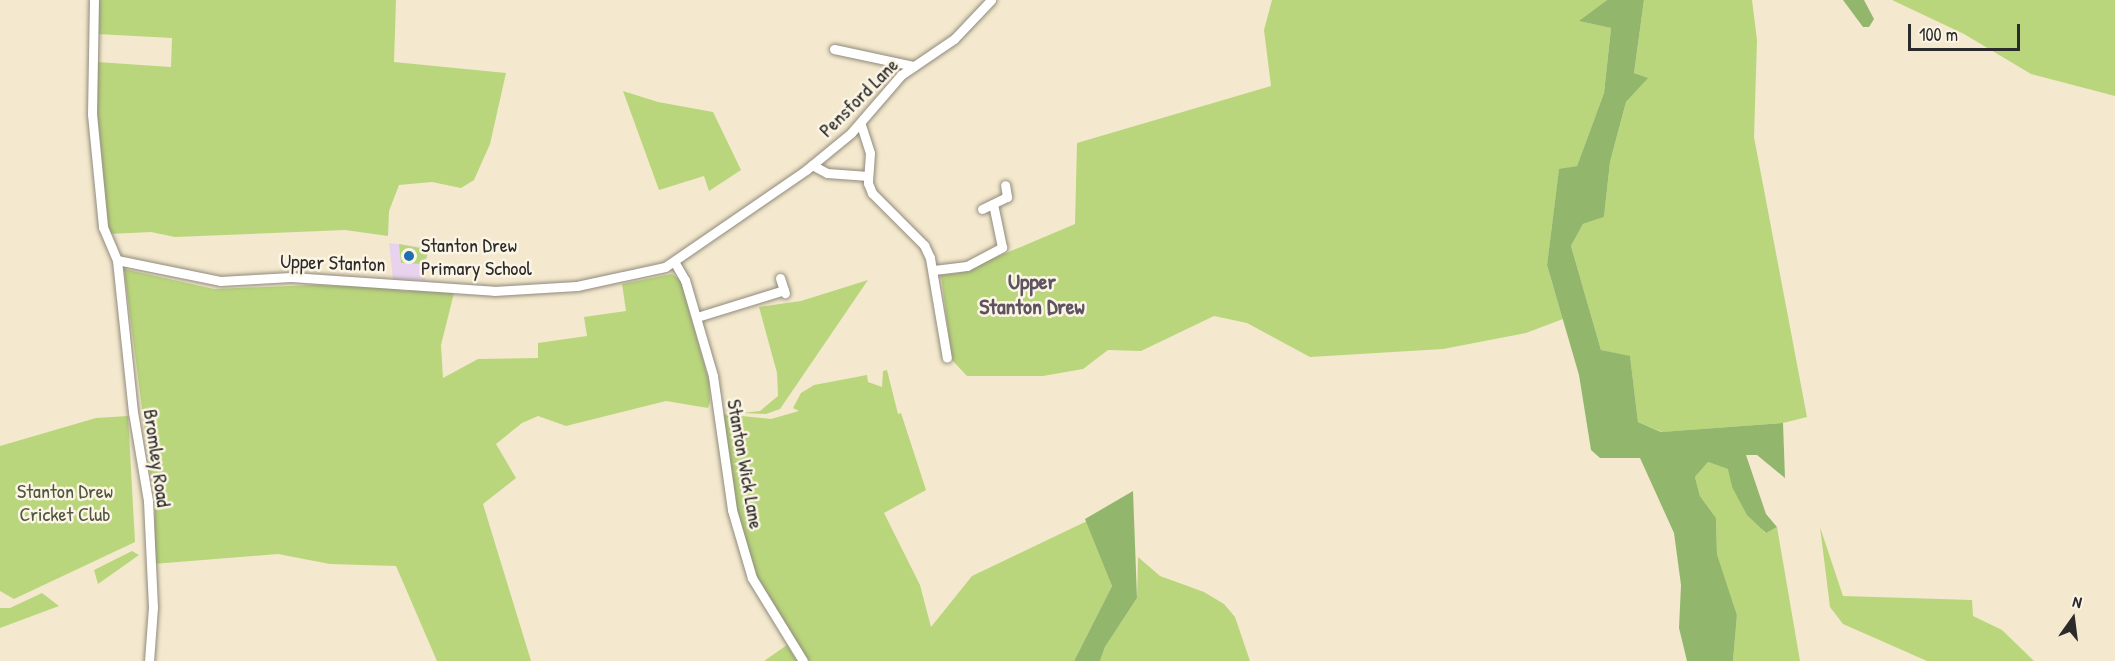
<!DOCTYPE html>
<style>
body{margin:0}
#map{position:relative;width:2115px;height:661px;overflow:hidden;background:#f4e9ce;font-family:"Patrick Hand",sans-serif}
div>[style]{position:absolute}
.built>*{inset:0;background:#e8d2ee}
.green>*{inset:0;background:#b9d67c}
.forest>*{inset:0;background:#92b76c}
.roads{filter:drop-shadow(0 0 2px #908a7c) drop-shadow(0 0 2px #908a7c)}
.street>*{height:9px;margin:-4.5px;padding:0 4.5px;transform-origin:4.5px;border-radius:4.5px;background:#fff}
.dots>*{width:16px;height:16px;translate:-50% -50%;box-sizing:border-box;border:3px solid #fcf5e5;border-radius:50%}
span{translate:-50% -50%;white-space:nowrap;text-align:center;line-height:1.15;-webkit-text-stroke:5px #fcf5e5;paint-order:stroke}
.street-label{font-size:20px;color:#2b2b2b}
.poi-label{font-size:20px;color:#2b2b2b}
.left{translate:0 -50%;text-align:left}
.park-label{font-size:20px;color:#4e563f}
.quarter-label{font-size:22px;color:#5e5360;font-weight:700}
.north{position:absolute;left:2043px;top:589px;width:60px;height:60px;-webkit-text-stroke:4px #fcf5e5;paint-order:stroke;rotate:14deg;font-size:16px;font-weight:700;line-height:24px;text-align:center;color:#2b2b2b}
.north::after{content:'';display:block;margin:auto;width:21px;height:27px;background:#2b2b2b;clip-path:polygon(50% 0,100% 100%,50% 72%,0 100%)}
.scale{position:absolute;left:1908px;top:24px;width:112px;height:27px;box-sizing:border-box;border:3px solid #2b2b2b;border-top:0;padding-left:8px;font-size:18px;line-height:21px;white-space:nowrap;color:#2b2b2b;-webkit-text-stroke:4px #fcf5e5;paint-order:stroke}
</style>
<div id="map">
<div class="built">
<div style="clip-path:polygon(389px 243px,428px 248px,425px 280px,393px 279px)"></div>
</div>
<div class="green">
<div style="clip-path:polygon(98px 0,396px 0,394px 62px,506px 73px,490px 144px,474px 180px,461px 188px,432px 182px,399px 185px,389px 211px,388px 236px,345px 230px,175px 237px,151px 232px,109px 234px,97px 109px,97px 62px,171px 67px,172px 38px,97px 34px)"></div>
<div style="clip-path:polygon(1272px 0,1607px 0,1580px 21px,1611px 28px,1604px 93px,1577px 166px,1559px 170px,1547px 265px,1563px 319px,1526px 333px,1443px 349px,1310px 357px,1247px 323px,1214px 316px,1141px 351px,1108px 350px,1083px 369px,1043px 376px,967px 376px,952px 360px,941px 275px,959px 273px,1075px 224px,1077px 143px,1271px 86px,1264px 30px)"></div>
<div style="clip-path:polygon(1644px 0,1752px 0,1757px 40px,1754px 137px,1807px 417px,1783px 423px,1662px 432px,1638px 422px,1630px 357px,1601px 350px,1571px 246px,1583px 224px,1604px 217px,1610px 162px,1626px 102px,1647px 78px,1634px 73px)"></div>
<div style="clip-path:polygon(1892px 0,2115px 0,2115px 96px,2031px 74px,1964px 34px)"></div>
<div style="clip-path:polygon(623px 91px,658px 102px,713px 112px,741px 170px,709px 191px,704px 176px,659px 190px)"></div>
<div style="clip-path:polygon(399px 244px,430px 250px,423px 264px,401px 263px)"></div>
<div style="clip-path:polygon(124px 269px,214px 289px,313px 285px,386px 287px,404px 291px,430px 289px,454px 293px,441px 345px,443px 378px,478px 359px,538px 358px,538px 343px,587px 336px,584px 317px,626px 311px,622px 284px,672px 274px,681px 281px,709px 381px,710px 402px,708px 408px,666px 401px,566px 426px,538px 416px,522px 423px,496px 444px,516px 478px,483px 504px,531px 661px,437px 661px,396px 566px,330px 564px,278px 554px,153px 564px,155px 509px)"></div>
<div style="clip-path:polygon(868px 280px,780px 409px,766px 414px,742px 413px,760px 411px,778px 396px,777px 373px,759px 307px,801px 301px)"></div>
<div style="clip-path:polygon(887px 370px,898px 414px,901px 413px,926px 490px,884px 513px,920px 585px,931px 627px,972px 576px,1087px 521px,1112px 586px,1074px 661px,808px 661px,755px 574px,736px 509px,722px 414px,771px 419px,799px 411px,793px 408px,801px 393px,814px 385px,867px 375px,868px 382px,882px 387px,883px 371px)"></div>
<div style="clip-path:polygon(128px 416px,135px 542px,14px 599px,0 591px,0 446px,96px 418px)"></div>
<div style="clip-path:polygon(1708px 462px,1729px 469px,1732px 487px,1765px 533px,1777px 527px,1800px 661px,1733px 661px,1737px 615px,1717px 554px,1716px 518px,1700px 496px,1695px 477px)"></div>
<div style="clip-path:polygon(1820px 527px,1843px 596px,1972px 600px,1973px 616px,2002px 630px,2034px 661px,1927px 661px,1843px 624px,1830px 607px)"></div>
<div style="clip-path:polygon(132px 551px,139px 555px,98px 584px,94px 570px)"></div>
<div style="clip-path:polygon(1138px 557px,1160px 576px,1204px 592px,1224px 604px,1235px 617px,1250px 661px,1100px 661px,1105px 647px,1137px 598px)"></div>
<div style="clip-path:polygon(42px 593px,59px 606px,0 628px,0 608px,10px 608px)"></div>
<div style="clip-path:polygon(787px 645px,797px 661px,764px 661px)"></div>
</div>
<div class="forest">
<div style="clip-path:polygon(1607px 0,1644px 0,1634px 73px,1648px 78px,1626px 102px,1610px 162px,1604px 217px,1583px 224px,1571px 246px,1601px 350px,1630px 356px,1638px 422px,1661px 432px,1783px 423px,1785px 478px,1757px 455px,1746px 455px,1766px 514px,1777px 527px,1766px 533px,1747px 515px,1732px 487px,1728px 469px,1708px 462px,1695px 477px,1700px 496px,1716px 518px,1717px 554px,1737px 615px,1733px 661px,1687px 661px,1679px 628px,1681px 585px,1674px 533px,1640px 458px,1600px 458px,1591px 450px,1579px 375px,1547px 265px,1559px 169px,1577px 166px,1604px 93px,1611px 28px,1579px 21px)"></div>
<div style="clip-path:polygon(1843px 0,1864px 0,1874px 19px,1869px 27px,1863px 27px)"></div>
<div style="clip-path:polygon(1133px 491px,1137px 598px,1105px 647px,1100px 661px,1074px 661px,1112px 586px,1085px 519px)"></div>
</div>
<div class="roads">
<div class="street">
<div style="left:94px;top:0;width:114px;rotate:91deg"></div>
<div style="left:92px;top:114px;width:114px;rotate:84.4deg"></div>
<div style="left:103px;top:227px;width:36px;rotate:67deg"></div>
<div style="left:117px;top:260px;width:153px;rotate:84deg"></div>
<div style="left:133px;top:412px;width:90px;rotate:80.4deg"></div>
<div style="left:148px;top:501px;width:106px;rotate:87.3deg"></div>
<div style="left:153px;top:607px;width:54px;rotate:94.2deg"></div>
<div style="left:834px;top:49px;width:82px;rotate:12deg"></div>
<div style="left:861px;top:125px;width:29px;rotate:72deg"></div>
<div style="left:870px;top:153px;width:30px;rotate:94deg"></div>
<div style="left:868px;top:183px;width:11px;rotate:68deg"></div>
<div style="left:872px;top:193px;width:74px;rotate:45deg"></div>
<div style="left:924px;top:245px;width:14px;rotate:65deg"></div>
<div style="left:930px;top:258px;width:101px;rotate:80.4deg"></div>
<div style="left:812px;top:165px;width:17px;rotate:28deg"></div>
<div style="left:827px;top:173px;width:41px;rotate:4.2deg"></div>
<div style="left:982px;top:209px;width:28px;rotate:-26deg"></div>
<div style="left:1007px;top:197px;width:12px;rotate:-99deg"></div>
<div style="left:117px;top:260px;width:105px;rotate:11.5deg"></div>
<div style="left:220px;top:281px;width:71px;rotate:-3.2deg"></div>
<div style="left:291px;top:277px;width:203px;rotate:3.9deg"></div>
<div style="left:494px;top:291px;width:83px;rotate:-3.4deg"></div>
<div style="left:577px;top:286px;width:90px;rotate:-12.2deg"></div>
<div style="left:665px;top:267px;width:171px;rotate:-34.5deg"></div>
<div style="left:806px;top:170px;width:58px;rotate:-39.4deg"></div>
<div style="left:851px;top:133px;width:77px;rotate:-49.2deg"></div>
<div style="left:901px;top:75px;width:64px;rotate:-34.2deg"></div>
<div style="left:954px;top:39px;width:54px;rotate:-46.5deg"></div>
<div style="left:675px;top:263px;width:20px;rotate:60deg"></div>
<div style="left:685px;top:280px;width:100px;rotate:73.7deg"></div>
<div style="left:713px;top:376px;width:135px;rotate:81.9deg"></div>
<div style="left:732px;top:510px;width:71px;rotate:73.6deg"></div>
<div style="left:752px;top:578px;width:97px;rotate:58.4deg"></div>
<div style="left:934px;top:270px;width:33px;rotate:-7deg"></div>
<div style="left:967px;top:266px;width:40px;rotate:-28deg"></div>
<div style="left:1002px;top:247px;width:44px;rotate:-101.8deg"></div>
<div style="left:780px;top:278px;width:16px;rotate:72deg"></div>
<div style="left:697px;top:317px;width:91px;rotate:-17.2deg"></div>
</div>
</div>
<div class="dots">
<div style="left:409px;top:256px;background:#1f6fb2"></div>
</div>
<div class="street-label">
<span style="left:858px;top:97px;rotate:-45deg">Pensford Lane</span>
<span style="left:333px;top:262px;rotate:2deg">Upper Stanton</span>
<span style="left:158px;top:458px;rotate:82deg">Bromley Road</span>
<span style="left:746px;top:464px;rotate:80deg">Stanton Wick Lane</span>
</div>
<div class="poi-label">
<span class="left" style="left:421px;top:256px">Stanton Drew<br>Primary School</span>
</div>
<div class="park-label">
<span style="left:65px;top:502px">Stanton Drew<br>Cricket Club</span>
</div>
<div class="quarter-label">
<span style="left:1032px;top:294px">Upper<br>Stanton Drew</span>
</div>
<div class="north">N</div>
<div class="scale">100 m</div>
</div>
